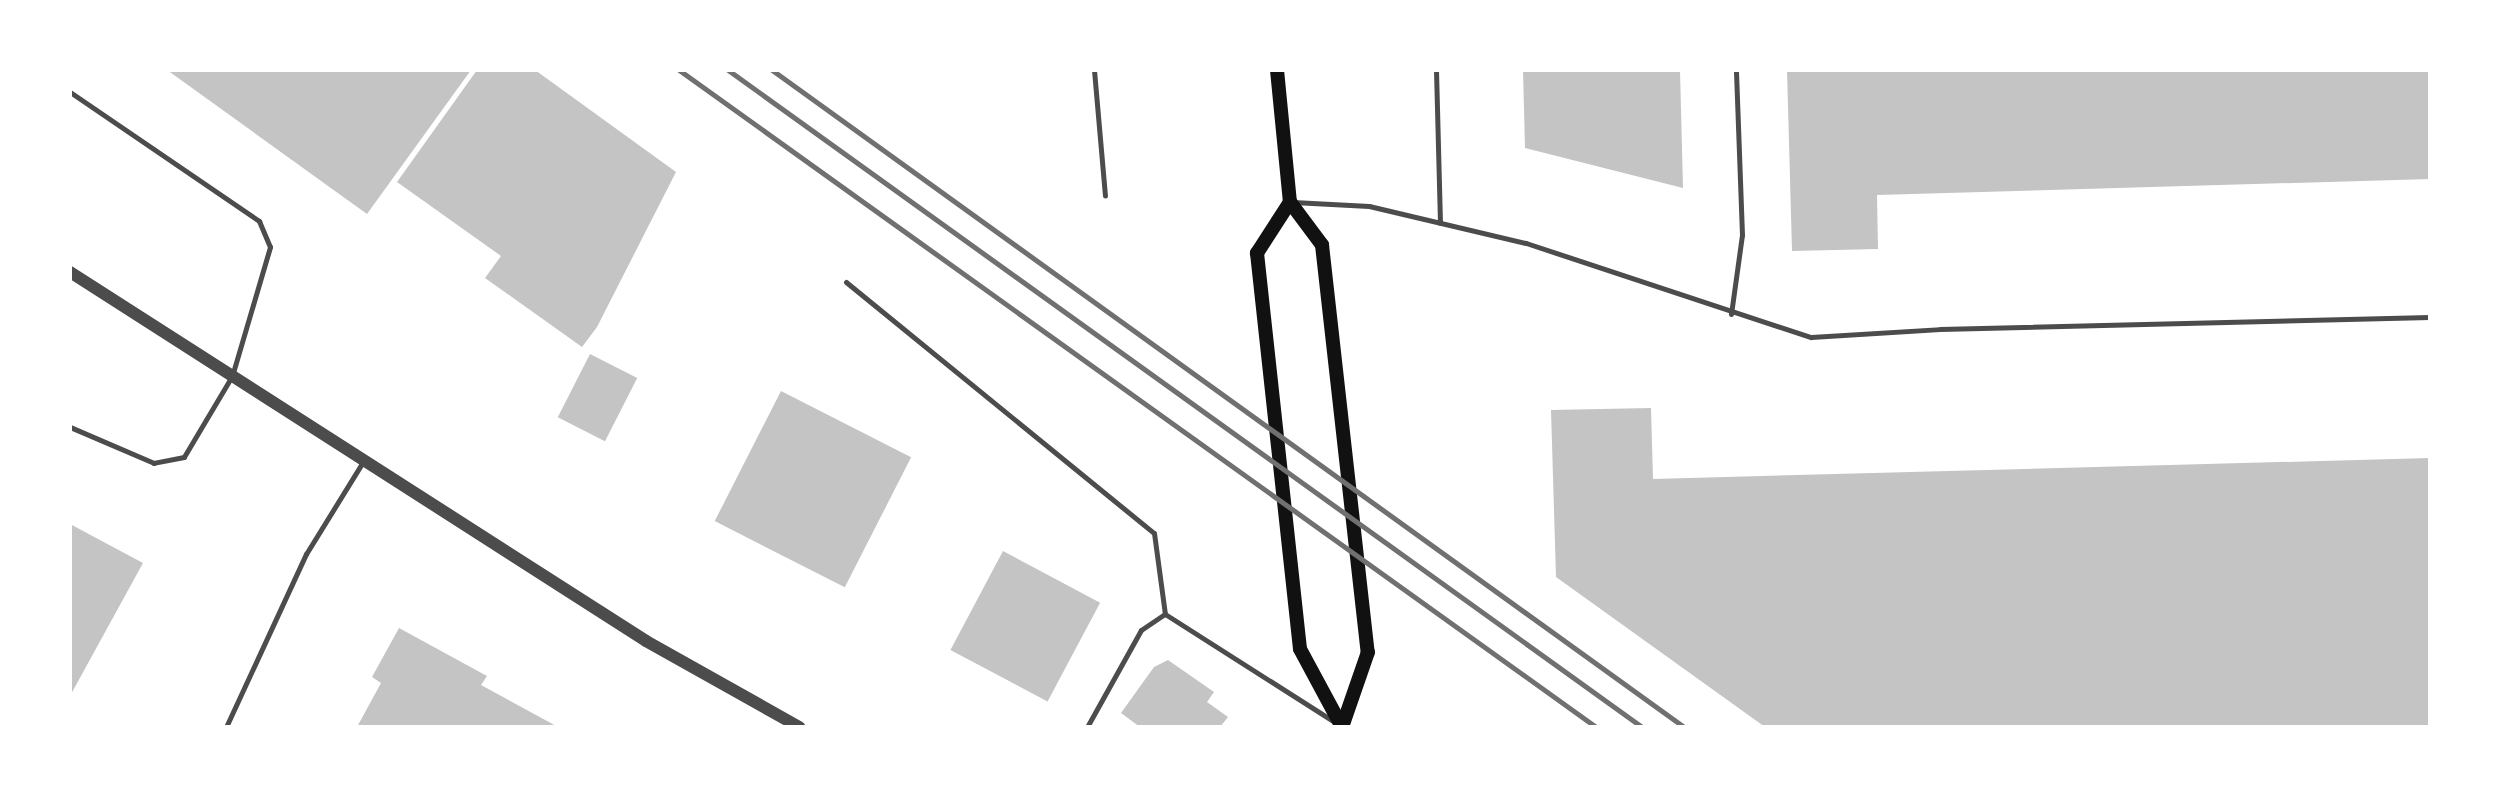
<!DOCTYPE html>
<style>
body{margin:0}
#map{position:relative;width:2500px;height:797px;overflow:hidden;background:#fff;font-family:Roboto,sans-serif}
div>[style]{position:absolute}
.building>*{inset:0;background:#c4c4c4;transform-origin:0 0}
.service>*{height:5px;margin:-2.5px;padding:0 2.5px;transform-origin:2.5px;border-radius:2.5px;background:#4c4c4c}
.tertiary>*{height:12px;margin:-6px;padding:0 6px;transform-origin:6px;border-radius:6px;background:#4c4c4c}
.secondary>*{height:14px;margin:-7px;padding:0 7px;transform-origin:7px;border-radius:7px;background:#111}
.rail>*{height:5px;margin:-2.5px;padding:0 2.5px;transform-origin:2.5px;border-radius:2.5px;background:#707070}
span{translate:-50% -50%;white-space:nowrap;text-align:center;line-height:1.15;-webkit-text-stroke:5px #fff;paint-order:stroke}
.frame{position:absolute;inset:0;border:72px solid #fff;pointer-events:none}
</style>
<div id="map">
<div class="building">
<div style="clip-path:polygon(167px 70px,471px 70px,367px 214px)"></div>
<div style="clip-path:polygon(477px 70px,535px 70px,676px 172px,597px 327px,582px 347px,485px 278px,501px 256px,397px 182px)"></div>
<div style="clip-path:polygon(1523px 70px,1680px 70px,1683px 188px,1525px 148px)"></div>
<div style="clip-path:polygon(1787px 70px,2430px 70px,2430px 179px,1877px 195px,1878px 249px,1792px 251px)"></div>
<div style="left:590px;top:354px;width:53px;height:71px;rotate:27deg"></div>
<div style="left:781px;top:391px;width:146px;height:146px;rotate:27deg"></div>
<div style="clip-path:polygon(1651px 408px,1653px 479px,2430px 458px,2430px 727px,1765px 727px,1556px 577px,1551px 410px)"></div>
<div style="clip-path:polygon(70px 524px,143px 563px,70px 696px)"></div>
<div style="left:1003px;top:551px;width:110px;height:112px;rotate:28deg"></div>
<div style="clip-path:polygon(399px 628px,487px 676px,481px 685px,558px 727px,357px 727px,381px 683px,372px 677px)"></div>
<div style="clip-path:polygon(1168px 660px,1214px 692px,1207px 702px,1228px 717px,1220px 727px,1140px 727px,1121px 713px,1154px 667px)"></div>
</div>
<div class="service">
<div style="left:1094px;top:70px;width:126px;rotate:85deg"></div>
<div style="left:1436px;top:70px;width:153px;rotate:88.5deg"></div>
<div style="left:70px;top:92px;width:229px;rotate:34.3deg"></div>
<div style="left:259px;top:221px;width:28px;rotate:67deg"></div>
<div style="left:270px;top:247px;width:134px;rotate:106.4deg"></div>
<div style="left:232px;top:376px;width:94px;rotate:120.7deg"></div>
<div style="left:184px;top:457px;width:31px;rotate:169deg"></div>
<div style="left:154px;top:463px;width:91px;rotate:-156.8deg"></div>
<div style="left:1293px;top:202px;width:76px;rotate:3deg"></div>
<div style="left:1369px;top:206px;width:161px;rotate:13.3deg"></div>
<div style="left:1526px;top:243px;width:300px;rotate:18.3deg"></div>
<div style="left:1811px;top:337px;width:129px;rotate:-3.5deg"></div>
<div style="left:1940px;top:329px;width:490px;rotate:-1.4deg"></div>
<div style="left:846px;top:282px;width:397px;rotate:39.2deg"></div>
<div style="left:1154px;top:533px;width:82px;rotate:82.3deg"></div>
<div style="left:1165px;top:614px;width:199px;rotate:32.5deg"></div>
<div style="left:1731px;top:314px;width:80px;rotate:-82.1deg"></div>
<div style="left:1742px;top:235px;width:165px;rotate:-92.1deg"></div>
<div style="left:226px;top:727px;width:191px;rotate:-65.2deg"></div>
<div style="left:306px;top:554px;width:110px;rotate:-58.3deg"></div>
<div style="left:1087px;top:727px;width:111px;rotate:-60.9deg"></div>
<div style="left:1141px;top:630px;width:29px;rotate:-34deg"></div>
</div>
<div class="tertiary">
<div style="left:70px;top:272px;width:684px;rotate:32.64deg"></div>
<div style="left:646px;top:641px;width:176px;rotate:29.3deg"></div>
</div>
<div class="secondary">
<div style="left:1277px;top:70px;width:133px;rotate:84.4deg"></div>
<div style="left:1290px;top:202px;width:54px;rotate:53.3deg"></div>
<div style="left:1322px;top:245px;width:410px;rotate:83.6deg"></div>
<div style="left:1368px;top:652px;width:79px;rotate:109.1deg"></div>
<div style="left:1290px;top:202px;width:61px;rotate:122.9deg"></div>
<div style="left:1257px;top:253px;width:398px;rotate:83.8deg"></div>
<div style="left:1300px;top:649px;width:89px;rotate:61.7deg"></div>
</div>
<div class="rail">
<div style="left:679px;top:70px;width:1128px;rotate:35.62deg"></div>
<div style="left:728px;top:70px;width:1126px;rotate:35.71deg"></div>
<div style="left:772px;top:70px;width:1124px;rotate:35.77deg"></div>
</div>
<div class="frame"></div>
</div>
